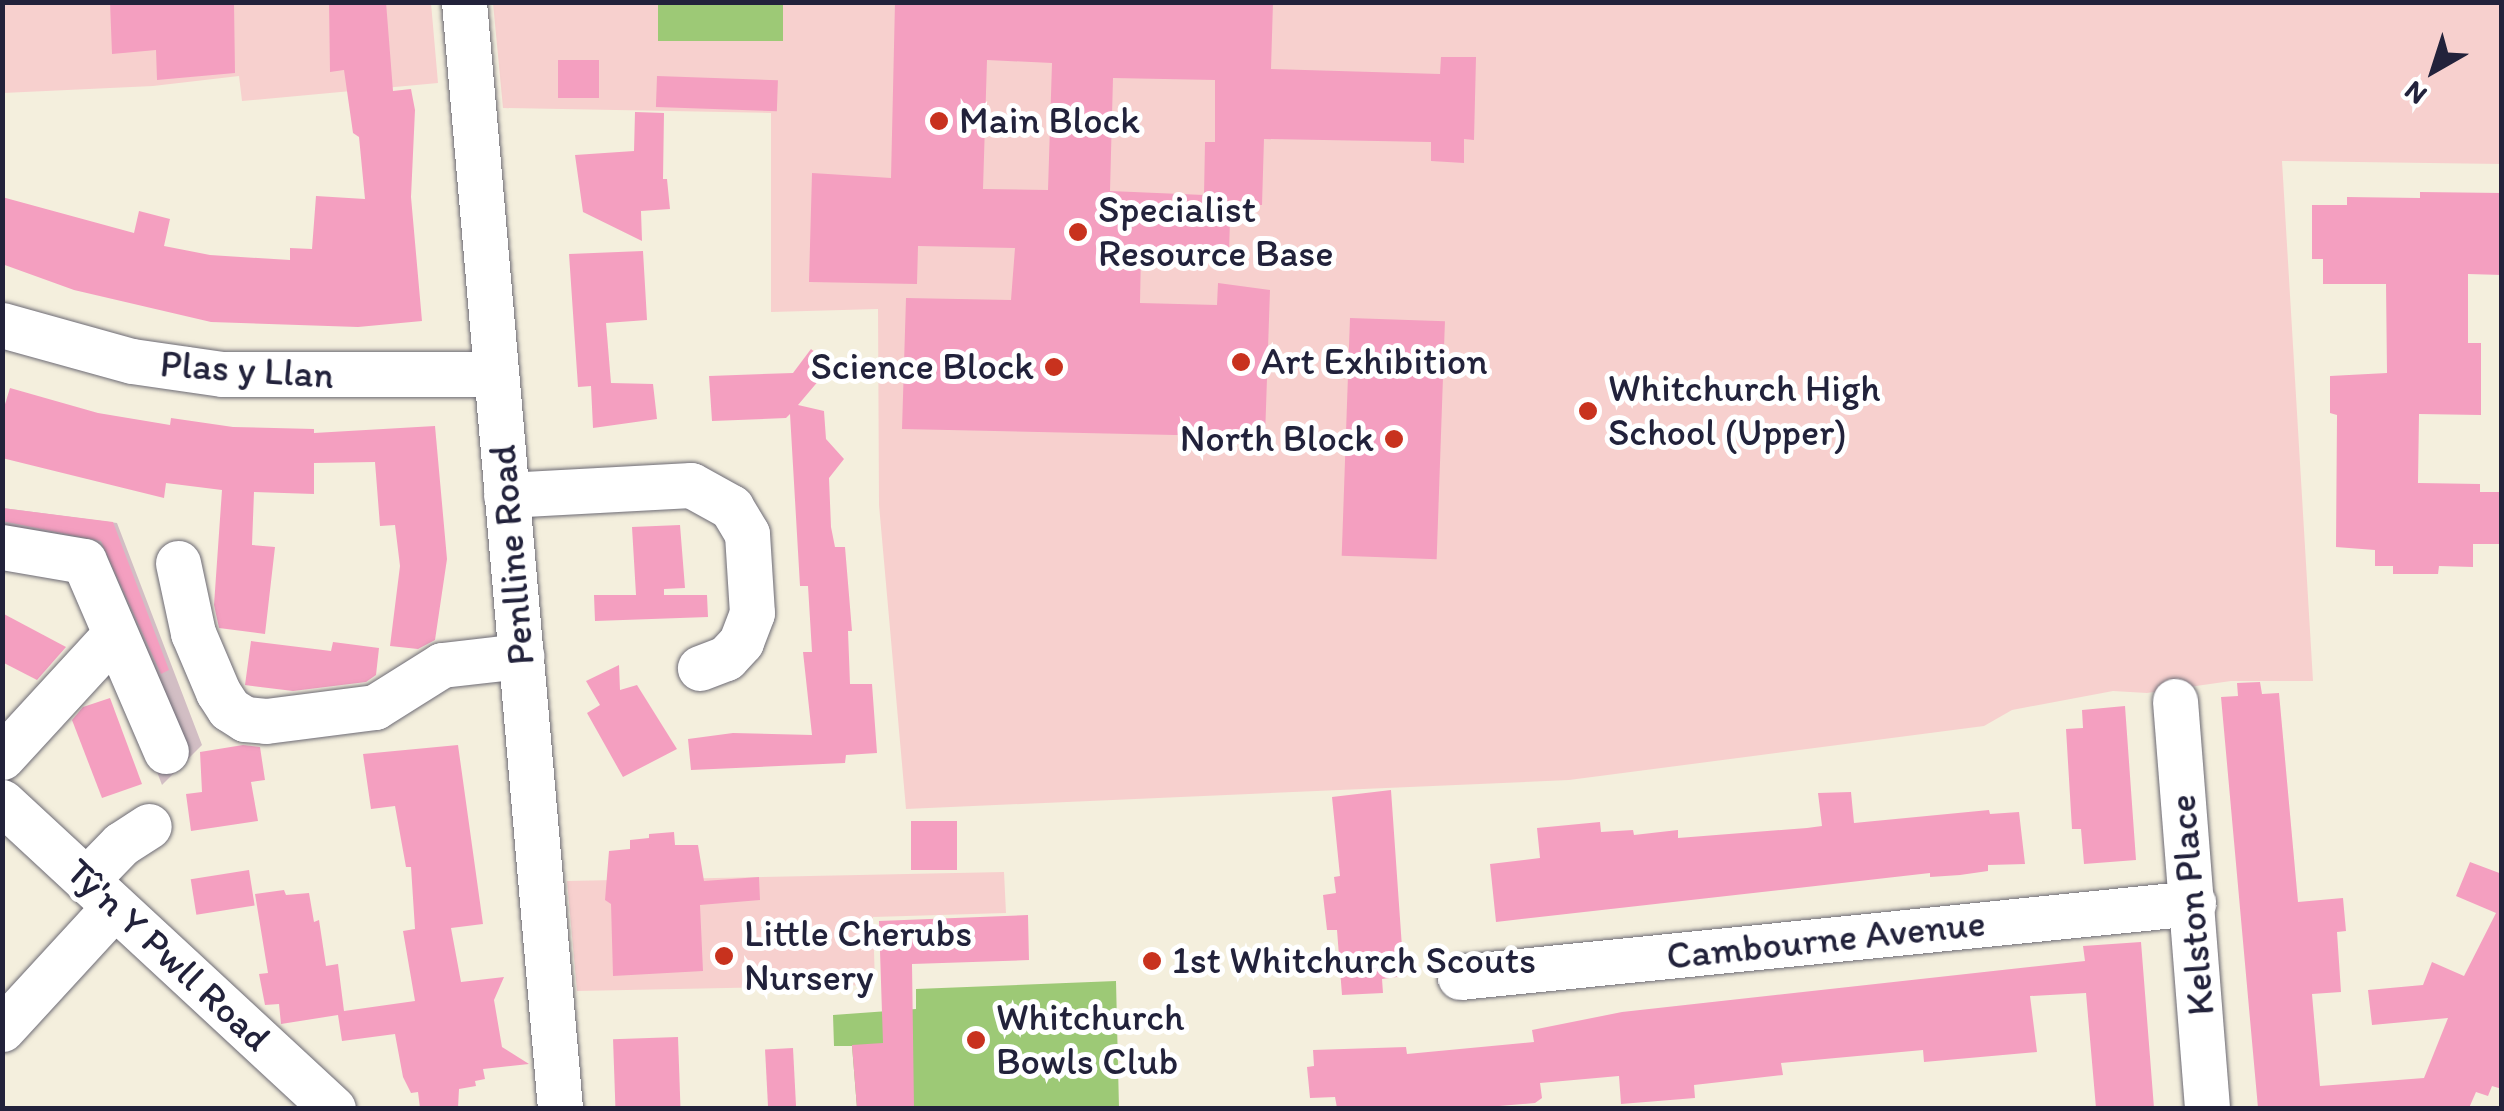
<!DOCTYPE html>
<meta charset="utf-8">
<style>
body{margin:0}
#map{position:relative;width:2504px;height:1111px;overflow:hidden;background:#f4efdd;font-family:Itim,sans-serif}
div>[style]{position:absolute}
.built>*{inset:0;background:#f7d0ce}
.industrial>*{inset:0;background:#d2bec4}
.green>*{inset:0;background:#9dc976;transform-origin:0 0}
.building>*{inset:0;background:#f49fc0;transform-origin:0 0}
.roads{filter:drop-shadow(0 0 2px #6c6a74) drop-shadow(0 0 2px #6c6a74)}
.minor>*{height:45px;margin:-22.5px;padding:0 22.5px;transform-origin:22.5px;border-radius:22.5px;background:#fff}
.dots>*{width:28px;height:28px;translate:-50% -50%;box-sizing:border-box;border:5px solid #fff;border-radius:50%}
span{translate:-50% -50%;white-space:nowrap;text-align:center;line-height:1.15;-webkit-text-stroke:10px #fff;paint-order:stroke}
.poi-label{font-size:38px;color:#22223b}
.left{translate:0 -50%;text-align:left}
.right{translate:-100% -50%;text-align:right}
.street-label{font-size:38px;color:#22223b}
.frame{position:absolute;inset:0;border:5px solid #22223b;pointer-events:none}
.north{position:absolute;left:2384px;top:20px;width:100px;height:100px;-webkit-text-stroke:8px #fff;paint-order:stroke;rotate:219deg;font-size:28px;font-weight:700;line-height:40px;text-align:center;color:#22223b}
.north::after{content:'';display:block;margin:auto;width:35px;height:45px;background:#22223b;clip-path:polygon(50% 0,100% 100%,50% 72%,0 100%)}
</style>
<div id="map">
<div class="built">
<div style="clip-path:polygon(2px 3px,431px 3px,438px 83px,242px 101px,239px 76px,153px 86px,3px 93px)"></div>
<div style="clip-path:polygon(493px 3px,2501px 3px,2501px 164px,2282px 161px,2313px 681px,2231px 681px,2147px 693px,2113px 691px,2012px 710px,1984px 726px,1569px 780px,906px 809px,879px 505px,878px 309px,771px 312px,771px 113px,503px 108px)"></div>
<div style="clip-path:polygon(1004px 872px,1006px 913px,873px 917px,875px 985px,577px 991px,567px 881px)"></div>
</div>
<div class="industrial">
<div style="clip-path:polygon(3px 508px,117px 523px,202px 745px,162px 785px,83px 577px,3px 557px)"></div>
</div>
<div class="green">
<div style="left:658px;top:3px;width:125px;height:38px"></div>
<div style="clip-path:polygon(1116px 981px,1119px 1108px,857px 1108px,852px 1046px,834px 1046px,833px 1015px,916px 1009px,916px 989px)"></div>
</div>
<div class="building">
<div style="clip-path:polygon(110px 2px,234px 2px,235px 73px,157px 80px,156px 50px,112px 54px)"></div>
<div style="clip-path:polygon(329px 2px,386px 2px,393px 91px,411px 89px,415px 110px,411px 197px,422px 321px,358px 327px,211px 322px,74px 290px,2px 264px,2px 197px,134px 233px,139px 211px,170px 219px,164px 246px,210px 255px,290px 260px,290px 248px,312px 249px,316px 196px,365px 199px,359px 137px,353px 133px,344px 70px,330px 72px)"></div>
<div style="clip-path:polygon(evenodd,895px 2px,1273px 2px,1271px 69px,1440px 74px,1441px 57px,1476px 57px,1474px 140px,1464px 139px,1464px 163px,1431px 161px,1431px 142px,1264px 139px,1262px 205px,1238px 205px,1237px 219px,1230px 219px,1229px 254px,1141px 252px,1140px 303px,1217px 305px,1218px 283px,1270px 290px,1265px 437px,902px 429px,906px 298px,1011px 300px,1015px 248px,918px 246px,917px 284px,809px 282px,812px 173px,891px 178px,895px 2px,987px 60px,1052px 63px,1048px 190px,983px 189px,987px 60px,895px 2px,1113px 78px,1215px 80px,1215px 142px,1205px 142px,1204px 195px,1110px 191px,1113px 78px)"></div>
<div style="left:558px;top:60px;width:41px;height:38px"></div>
<div style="left:657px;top:76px;width:121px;height:31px;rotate:2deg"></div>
<div style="clip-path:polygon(635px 112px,664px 113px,663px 179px,667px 179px,670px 209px,641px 211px,642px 241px,583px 212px,575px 155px,634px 151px)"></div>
<div style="clip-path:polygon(2420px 192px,2502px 193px,2502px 275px,2468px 274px,2468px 343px,2481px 343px,2481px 415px,2419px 414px,2418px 483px,2480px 484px,2480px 492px,2502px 492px,2502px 544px,2473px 544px,2473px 567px,2439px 566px,2438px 574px,2393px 574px,2393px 566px,2375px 566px,2375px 550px,2336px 547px,2337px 415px,2330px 413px,2330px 376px,2387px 373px,2386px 284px,2323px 284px,2323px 259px,2312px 259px,2312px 205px,2347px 205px,2347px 197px,2420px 198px)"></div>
<div style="clip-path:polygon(643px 251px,647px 320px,606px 323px,611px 383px,653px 384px,657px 419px,593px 428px,591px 386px,578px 387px,569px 254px)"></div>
<div style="left:1350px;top:318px;width:95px;height:238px;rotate:2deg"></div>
<div style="clip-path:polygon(811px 349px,831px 366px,798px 405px,824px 411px,826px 439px,844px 459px,829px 478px,831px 527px,835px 547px,845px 547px,852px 631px,848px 631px,850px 684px,872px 684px,877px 753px,846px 755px,845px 763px,691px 770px,688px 739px,733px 733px,812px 735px,803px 652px,812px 652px,808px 586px,800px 586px,790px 414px,786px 418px,712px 421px,709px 376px,793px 373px)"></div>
<div style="clip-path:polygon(10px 388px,98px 413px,170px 425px,171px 418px,233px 427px,314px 429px,314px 433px,435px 426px,447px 559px,435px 640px,418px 649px,390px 646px,400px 566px,395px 525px,380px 526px,375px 462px,314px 463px,314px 494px,254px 492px,252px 545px,275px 547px,265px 634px,219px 628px,214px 605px,222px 490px,166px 483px,164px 498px,2px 458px,2px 414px)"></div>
<div style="clip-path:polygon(2px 508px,113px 522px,169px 670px,161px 674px,101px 541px,2px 521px)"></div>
<div style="clip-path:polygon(680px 525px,685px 588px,664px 589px,664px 595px,707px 595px,708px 617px,595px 621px,594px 595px,636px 595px,632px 527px)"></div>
<div style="clip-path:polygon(2px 613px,66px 647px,37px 680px,2px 662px)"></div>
<div style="clip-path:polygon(251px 641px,331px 651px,333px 642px,379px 648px,376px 675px,366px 682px,293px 691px,245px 685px)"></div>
<div style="clip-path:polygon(619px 665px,620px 690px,637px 685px,677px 749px,623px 777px,587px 713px,600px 705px,586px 681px)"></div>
<div style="clip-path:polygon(2260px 682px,2262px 694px,2279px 693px,2298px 902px,2343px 898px,2346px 931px,2337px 932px,2341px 992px,2312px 994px,2320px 1086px,2424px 1078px,2448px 1018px,2372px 1025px,2368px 990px,2423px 985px,2432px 962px,2464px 976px,2496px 913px,2456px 896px,2470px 862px,2502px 874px,2502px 1089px,2492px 1086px,2488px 1096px,2476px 1092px,2469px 1108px,2258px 1108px,2221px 697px,2238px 696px,2237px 683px)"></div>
<div style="clip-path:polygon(110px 698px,142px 784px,102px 798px,72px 720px,83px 707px)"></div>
<div style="clip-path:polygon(2125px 706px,2136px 860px,2084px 864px,2081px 829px,2072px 829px,2066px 729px,2083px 728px,2082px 710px)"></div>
<div style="clip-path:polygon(243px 745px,260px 747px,265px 780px,251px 782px,258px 821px,191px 831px,186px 794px,202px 792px,200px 752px)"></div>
<div style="clip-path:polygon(458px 745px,483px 924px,451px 928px,461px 982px,504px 977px,494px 1000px,502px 1047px,529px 1064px,483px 1069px,485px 1079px,475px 1081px,476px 1086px,459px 1089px,458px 1108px,420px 1108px,418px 1092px,411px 1093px,403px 1077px,395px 1034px,342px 1041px,338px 1015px,281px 1024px,279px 1004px,265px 1005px,259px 974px,268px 973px,255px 894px,284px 890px,286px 895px,309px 893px,314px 922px,319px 920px,326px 966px,338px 964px,344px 1011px,415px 1001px,403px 931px,415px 929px,411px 867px,406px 867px,395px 806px,371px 809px,363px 754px)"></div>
<div style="clip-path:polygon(1391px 790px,1404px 976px,1382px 979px,1383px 993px,1342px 995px,1337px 930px,1327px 930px,1323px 895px,1336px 893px,1334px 877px,1340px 876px,1332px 797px)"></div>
<div style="clip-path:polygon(1851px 792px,1854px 823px,1989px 810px,1990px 814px,2019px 812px,2025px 864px,1988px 865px,1988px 871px,1960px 875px,1930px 877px,1930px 873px,1496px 922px,1490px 864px,1540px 858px,1537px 828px,1600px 822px,1601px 832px,1633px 830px,1634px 835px,1678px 830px,1678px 838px,1807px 828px,1822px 826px,1818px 793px)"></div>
<div style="left:911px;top:821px;width:46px;height:49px"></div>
<div style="clip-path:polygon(674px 832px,675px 845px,698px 845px,704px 881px,759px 877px,760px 900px,700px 905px,703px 971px,613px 976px,611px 904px,605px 900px,609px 851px,630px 849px,630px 840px,649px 838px,649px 834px)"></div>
<div style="left:249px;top:870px;width:36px;height:59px;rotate:81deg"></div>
<div style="clip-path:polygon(1028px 915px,1029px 960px,912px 964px,914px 1108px,857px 1108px,852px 1045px,883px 1043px,879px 921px)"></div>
<div style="clip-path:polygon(2141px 942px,2154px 1108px,2096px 1108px,2086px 993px,2030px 996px,2037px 1052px,1924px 1062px,1923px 1050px,1781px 1063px,1783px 1075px,1694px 1085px,1695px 1098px,1621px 1104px,1619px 1076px,1540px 1083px,1542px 1098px,1535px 1103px,1475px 1108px,1337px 1108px,1335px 1097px,1310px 1098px,1307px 1067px,1314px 1066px,1313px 1050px,1406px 1047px,1407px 1054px,1534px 1042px,1532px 1030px,1622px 1012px,2085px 961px,2083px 946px)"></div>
<div style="left:678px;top:1037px;width:71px;height:65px;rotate:88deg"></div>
<div style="left:793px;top:1048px;width:60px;height:28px;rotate:87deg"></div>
</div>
<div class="roads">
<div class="minor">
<div style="left:464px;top:2px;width:1110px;rotate:85.04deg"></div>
<div style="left:2px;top:325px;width:135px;rotate:15.5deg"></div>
<div style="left:132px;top:361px;width:91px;rotate:8.2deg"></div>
<div style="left:222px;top:374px;width:274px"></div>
<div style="left:506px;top:495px;width:185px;rotate:-3.1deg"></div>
<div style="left:691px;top:485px;width:46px;rotate:28.8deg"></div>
<div style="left:731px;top:507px;width:31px;rotate:59deg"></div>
<div style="left:747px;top:534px;width:79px;rotate:86.4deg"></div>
<div style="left:752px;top:613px;width:31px;rotate:111deg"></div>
<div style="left:741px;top:642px;width:22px;rotate:133deg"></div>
<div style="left:726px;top:658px;width:28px;rotate:159deg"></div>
<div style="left:2px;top:547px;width:83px;rotate:9.7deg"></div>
<div style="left:84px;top:561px;width:207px;rotate:66.7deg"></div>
<div style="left:178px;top:563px;width:72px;rotate:77.9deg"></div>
<div style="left:193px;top:633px;width:64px;rotate:67deg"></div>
<div style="left:218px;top:692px;width:20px;rotate:57deg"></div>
<div style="left:229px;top:709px;width:19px;rotate:32deg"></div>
<div style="left:245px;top:719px;width:21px;rotate:5deg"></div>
<div style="left:266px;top:721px;width:110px;rotate:-7.3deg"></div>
<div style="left:375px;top:707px;width:79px;rotate:-32.1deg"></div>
<div style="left:442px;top:665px;width:80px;rotate:-6.5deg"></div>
<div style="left:2175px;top:701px;width:408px;rotate:85.5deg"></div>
<div style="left:2px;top:757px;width:166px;rotate:-47.4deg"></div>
<div style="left:2px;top:802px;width:451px;rotate:42.8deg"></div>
<div style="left:86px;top:880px;width:50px;rotate:-45.8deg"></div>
<div style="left:121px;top:844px;width:33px;rotate:-33deg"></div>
<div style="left:1460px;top:977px;width:737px;rotate:-5.76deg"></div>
<div style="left:2px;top:1029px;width:166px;rotate:-47.4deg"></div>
</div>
</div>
<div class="dots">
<div style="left:939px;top:121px;background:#c8321e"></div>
<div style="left:1078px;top:232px;background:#c8321e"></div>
<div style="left:1241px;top:362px;background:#c8321e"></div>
<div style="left:1054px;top:367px;background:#c8321e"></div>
<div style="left:1588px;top:411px;background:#c8321e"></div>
<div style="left:1394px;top:439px;background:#c8321e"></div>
<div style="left:724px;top:956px;background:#c8321e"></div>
<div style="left:1152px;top:961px;background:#c8321e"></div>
<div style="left:976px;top:1040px;background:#c8321e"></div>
</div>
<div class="poi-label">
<span class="left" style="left:959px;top:121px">Main Block</span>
<span class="left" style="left:1098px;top:232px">Specialist<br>Resource Base</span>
<span class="left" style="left:1261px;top:362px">Art Exhibition</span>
<span class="right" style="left:1034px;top:367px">Science Block</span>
<span class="left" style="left:1608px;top:411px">Whitchurch High<br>School (Upper)</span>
<span class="right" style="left:1374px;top:439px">North Block</span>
<span class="left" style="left:744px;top:956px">Little Cherubs<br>Nursery</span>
<span class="left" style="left:1172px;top:961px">1st Whitchurch Scouts</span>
<span class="left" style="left:996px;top:1040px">Whitchurch<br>Bowls Club</span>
</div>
<div class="street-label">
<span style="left:247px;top:370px;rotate:4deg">Plas y Llan</span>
<span style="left:512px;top:555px;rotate:-95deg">Penlline Road</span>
<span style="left:2192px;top:905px;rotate:-95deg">Kelston Place</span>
<span style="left:1826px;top:940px;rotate:-6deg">Cambourne Avenue</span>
<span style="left:168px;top:955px;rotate:43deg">Tŷ'n Y Pwll Road</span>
</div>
<div class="frame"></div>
<div class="north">N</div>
</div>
